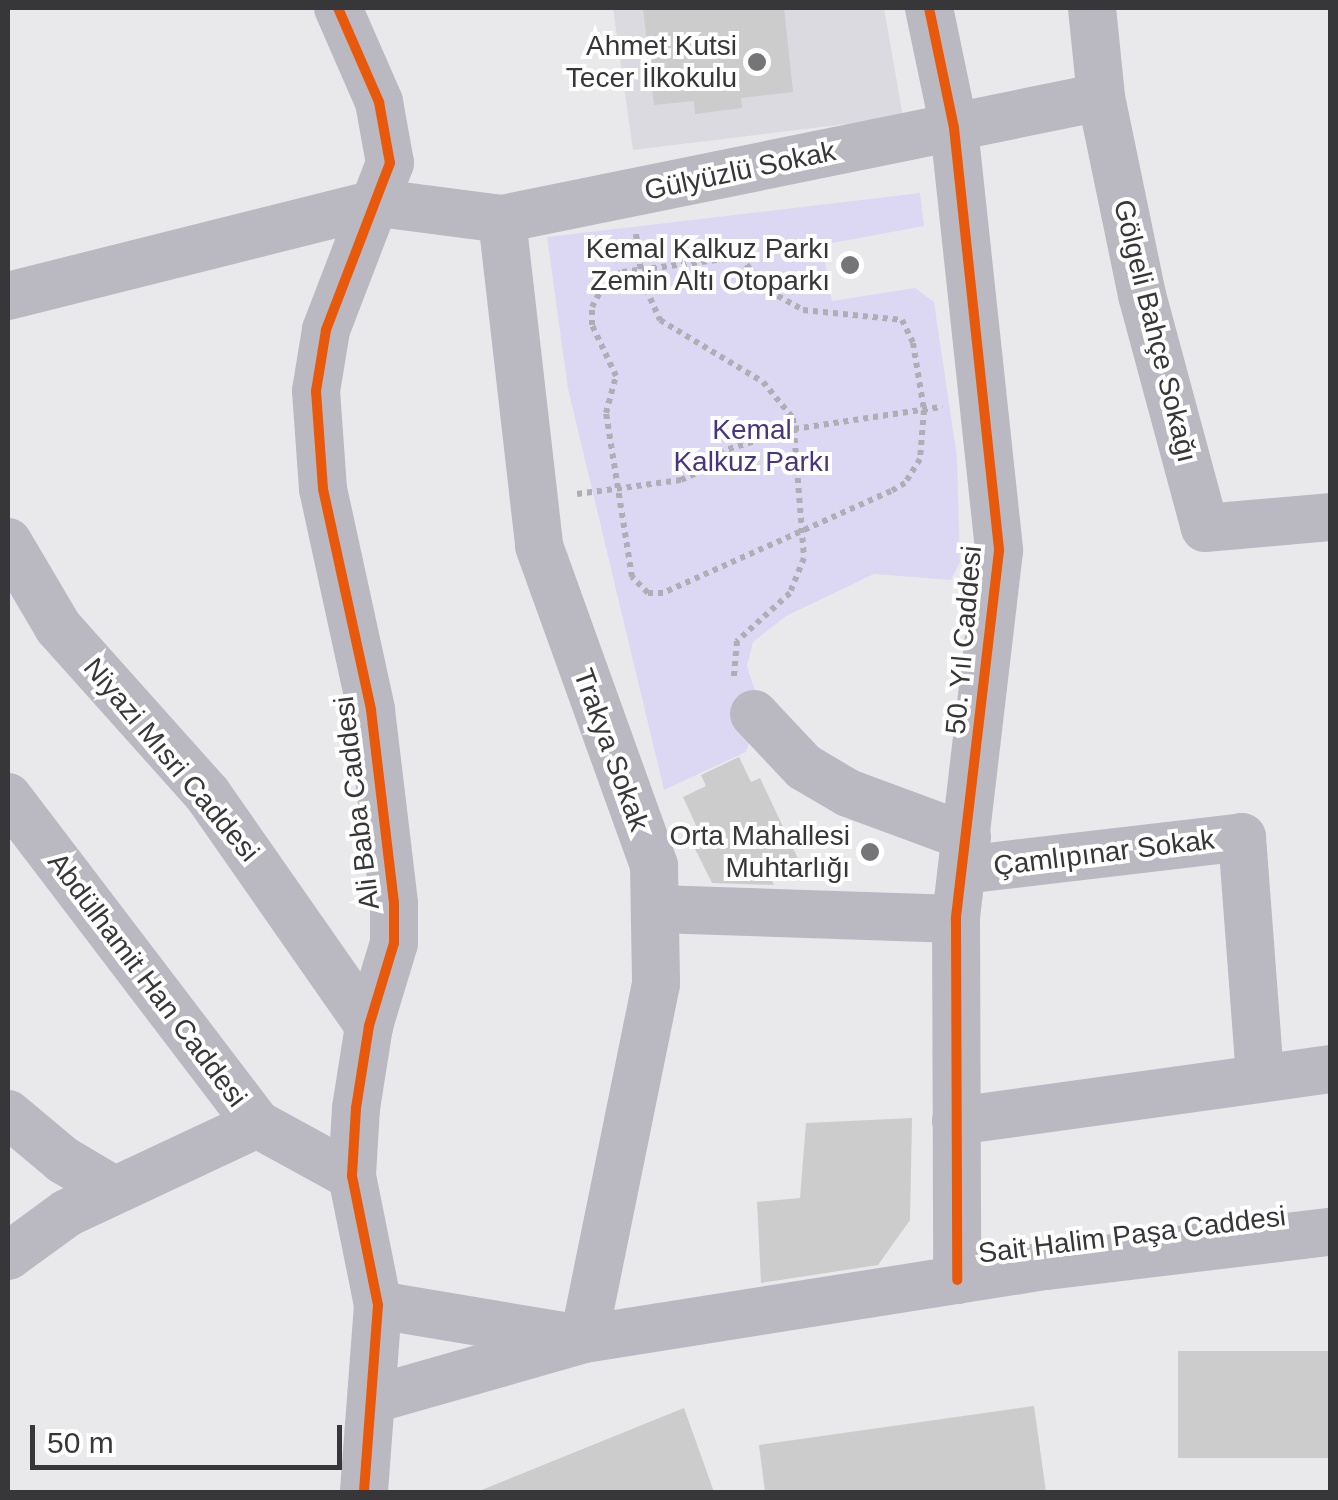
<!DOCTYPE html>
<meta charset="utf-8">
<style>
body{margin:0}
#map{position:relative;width:1338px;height:1500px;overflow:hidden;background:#e9e9ec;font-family:Arial,sans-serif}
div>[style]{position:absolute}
.built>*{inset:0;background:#dadae0}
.green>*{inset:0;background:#dcd8f3}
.building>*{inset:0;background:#cccccd;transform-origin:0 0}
.path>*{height:6px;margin-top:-3px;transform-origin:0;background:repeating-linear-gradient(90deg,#aeaeb4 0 5px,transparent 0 10px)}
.minor>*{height:48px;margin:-24px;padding:0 24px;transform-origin:24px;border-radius:24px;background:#bab9c2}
.cycleway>*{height:10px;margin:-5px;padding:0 5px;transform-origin:5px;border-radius:5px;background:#e8590c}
.dots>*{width:28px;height:28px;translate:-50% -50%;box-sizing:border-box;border:5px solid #fff;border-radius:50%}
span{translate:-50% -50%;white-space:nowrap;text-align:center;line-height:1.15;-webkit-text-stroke:8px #fff;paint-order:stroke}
.poi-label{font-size:28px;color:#373739}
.right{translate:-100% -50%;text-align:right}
.street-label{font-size:28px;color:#373739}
.park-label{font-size:28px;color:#493480}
.frame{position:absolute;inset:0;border:10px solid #373739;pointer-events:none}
.scale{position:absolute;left:30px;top:1425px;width:312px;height:45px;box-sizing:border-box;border:5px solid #373739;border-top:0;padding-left:12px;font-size:30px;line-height:35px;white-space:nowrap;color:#373739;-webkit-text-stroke:8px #fff;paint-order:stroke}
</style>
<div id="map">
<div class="built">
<div style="clip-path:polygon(613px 8px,884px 8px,903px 117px,633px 150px)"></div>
</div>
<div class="green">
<div style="clip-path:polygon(920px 193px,924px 226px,822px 245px,832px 301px,915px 288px,934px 302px,957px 457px,960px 562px,951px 580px,874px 574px,786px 616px,753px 642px,747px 666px,761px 709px,746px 752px,664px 790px,568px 389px,547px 237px)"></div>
</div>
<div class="building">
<div style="clip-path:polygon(643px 8px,784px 8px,793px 92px,741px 98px,742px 108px,695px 114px,694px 101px,654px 105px)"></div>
<div style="clip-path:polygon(739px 757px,751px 782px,760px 778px,802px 867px,766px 868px,774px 885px,712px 883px,690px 839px,700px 834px,683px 797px,706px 786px,701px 775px)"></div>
<div style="clip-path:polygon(912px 1118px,910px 1220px,878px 1265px,761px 1283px,757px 1202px,800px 1198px,806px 1123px)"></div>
<div style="left:1330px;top:1351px;width:107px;height:152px;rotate:90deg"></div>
<div style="clip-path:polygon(1034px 1406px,1046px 1492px,765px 1492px,759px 1445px)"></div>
<div style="clip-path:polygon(684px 1408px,714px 1492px,479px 1492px,479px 1491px)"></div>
</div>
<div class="path">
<div style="left:636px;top:234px;width:46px;rotate:82.6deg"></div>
<div style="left:642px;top:280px;width:44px;rotate:65.8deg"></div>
<div style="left:660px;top:320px;width:120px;rotate:31deg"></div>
<div style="left:763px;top:382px;width:47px;rotate:50.2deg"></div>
<div style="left:793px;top:418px;width:140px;rotate:85.5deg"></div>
<div style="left:804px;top:558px;width:38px;rotate:112deg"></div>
<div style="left:790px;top:593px;width:72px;rotate:137.8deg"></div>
<div style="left:737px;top:641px;width:38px;rotate:95deg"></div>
<div style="left:740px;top:257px;width:45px;rotate:49.5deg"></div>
<div style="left:769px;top:291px;width:39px;rotate:29deg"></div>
<div style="left:803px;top:310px;width:100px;rotate:5.8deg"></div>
<div style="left:902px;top:320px;width:25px;rotate:64deg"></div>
<div style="left:913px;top:343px;width:68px;rotate:80.7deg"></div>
<div style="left:924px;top:410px;width:49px;rotate:94.7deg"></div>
<div style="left:920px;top:459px;width:28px;rotate:122deg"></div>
<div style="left:905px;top:483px;width:16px;rotate:150deg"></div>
<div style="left:891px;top:491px;width:250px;rotate:155.9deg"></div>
<div style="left:663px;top:593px;width:15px;rotate:180deg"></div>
<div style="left:648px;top:593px;width:23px;rotate:-135deg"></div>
<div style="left:632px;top:577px;width:166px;rotate:-99deg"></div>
<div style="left:606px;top:413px;width:38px;rotate:-75deg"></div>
<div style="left:616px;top:376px;width:56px;rotate:-115.2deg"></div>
<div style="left:592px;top:325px;width:18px;rotate:-90deg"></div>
<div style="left:592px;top:307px;width:32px;rotate:-62deg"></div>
<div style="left:607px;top:279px;width:17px;rotate:-25deg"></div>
<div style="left:622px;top:272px;width:119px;rotate:-7.2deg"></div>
<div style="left:577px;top:494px;width:105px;rotate:-7.7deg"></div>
<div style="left:681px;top:480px;width:27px;rotate:-24deg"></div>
<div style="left:706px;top:469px;width:21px;rotate:-53deg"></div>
<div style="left:719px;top:452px;width:78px;rotate:-17deg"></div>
<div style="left:794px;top:429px;width:150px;rotate:-8.5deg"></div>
</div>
<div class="minor">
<div style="left:338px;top:8px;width:103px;rotate:66.4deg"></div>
<div style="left:379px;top:102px;width:62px;rotate:79.8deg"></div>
<div style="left:390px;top:163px;width:179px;rotate:111deg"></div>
<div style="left:326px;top:330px;width:62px;rotate:99.3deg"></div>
<div style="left:316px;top:391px;width:98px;rotate:85.9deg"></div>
<div style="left:323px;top:489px;width:226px;rotate:77.7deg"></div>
<div style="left:371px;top:710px;width:194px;rotate:83.2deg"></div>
<div style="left:394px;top:903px;width:40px;rotate:90deg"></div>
<div style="left:394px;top:943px;width:87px;rotate:106.8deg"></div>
<div style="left:369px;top:1026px;width:83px;rotate:99deg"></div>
<div style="left:356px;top:1108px;width:68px;rotate:93.4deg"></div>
<div style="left:352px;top:1176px;width:132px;rotate:78.6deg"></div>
<div style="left:378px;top:1305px;width:188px;rotate:94.3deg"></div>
<div style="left:929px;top:8px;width:123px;rotate:78.2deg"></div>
<div style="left:954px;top:128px;width:425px;rotate:83.9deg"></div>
<div style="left:999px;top:551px;width:371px;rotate:96.7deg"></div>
<div style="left:956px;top:919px;width:361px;rotate:89.8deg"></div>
<div style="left:1092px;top:8px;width:89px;rotate:84.2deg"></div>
<div style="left:1101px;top:97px;width:202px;rotate:78.3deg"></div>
<div style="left:1142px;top:295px;width:241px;rotate:74.9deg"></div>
<div style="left:1205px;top:528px;width:125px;rotate:-5deg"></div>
<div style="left:502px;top:219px;width:329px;rotate:83.5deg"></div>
<div style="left:539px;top:546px;width:340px;rotate:70.2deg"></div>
<div style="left:654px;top:866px;width:118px;rotate:89deg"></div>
<div style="left:656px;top:984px;width:362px;rotate:101.5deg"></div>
<div style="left:8px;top:296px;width:382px;rotate:-14.1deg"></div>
<div style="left:379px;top:203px;width:124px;rotate:7.4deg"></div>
<div style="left:502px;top:219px;width:611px;rotate:-11.51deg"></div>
<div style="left:8px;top:542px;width:99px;rotate:59.5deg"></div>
<div style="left:58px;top:627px;width:225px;rotate:48.2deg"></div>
<div style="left:208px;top:795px;width:282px;rotate:55.1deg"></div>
<div style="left:754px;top:714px;width:73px;rotate:46.7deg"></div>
<div style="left:804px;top:767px;width:51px;rotate:30.6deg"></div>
<div style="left:848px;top:793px;width:127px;rotate:20.3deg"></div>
<div style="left:8px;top:797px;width:411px;rotate:52.7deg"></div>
<div style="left:257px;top:1124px;width:108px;rotate:28.7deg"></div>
<div style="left:963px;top:870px;width:281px;rotate:-6.7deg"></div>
<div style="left:1242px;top:837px;width:242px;rotate:85.7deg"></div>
<div style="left:657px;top:909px;width:299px;rotate:1.9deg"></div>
<div style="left:8px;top:1114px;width:72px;rotate:39.9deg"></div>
<div style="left:63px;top:1160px;width:57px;rotate:30.6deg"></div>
<div style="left:956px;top:1121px;width:378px;rotate:-7.9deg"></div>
<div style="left:8px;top:1256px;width:73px;rotate:-36.1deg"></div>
<div style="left:67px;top:1213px;width:210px;rotate:-25.1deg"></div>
<div style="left:378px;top:1305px;width:195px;rotate:9.5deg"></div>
<div style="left:374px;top:1399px;width:218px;rotate:-15.9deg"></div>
<div style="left:584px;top:1339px;width:469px;rotate:-9deg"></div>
<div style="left:1047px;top:1266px;width:285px;rotate:-6.9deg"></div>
</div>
<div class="cycleway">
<div style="left:338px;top:8px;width:103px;rotate:66.4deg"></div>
<div style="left:379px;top:102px;width:62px;rotate:79.8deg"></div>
<div style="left:390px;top:163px;width:179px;rotate:111deg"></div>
<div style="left:326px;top:330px;width:62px;rotate:99.3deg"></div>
<div style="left:316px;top:391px;width:98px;rotate:85.9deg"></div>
<div style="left:323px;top:489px;width:226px;rotate:77.7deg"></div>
<div style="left:371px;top:710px;width:194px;rotate:83.2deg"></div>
<div style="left:394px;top:903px;width:40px;rotate:90deg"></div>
<div style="left:394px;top:943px;width:87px;rotate:106.8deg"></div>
<div style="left:369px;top:1026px;width:83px;rotate:99deg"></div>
<div style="left:356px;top:1108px;width:68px;rotate:93.4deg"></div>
<div style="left:352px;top:1176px;width:132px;rotate:78.6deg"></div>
<div style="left:378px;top:1305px;width:188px;rotate:94.3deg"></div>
<div style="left:929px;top:8px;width:123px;rotate:78.2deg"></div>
<div style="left:954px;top:128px;width:425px;rotate:83.9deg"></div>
<div style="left:999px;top:551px;width:371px;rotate:96.7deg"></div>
<div style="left:956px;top:919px;width:361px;rotate:89.8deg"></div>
</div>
<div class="dots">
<div style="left:757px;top:62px;background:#757578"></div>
<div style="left:850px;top:265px;background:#757578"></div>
<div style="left:870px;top:852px;background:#757578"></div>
</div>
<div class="poi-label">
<span class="right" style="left:737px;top:62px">Ahmet Kutsi<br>Tecer İlkokulu</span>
<span class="right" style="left:830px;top:265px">Kemal Kalkuz Parkı<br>Zemin Altı Otoparkı</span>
<span class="right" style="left:850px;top:852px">Orta Mahallesi<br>Muhtarlığı</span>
</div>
<div class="street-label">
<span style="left:740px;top:171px;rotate:-12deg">Gülyüzlü Sokak</span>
<span style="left:1155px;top:331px;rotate:76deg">Gölgeli Bahçe Sokağı</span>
<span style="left:964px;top:640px;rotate:-85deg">50. Yıl Caddesi</span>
<span style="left:611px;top:750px;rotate:70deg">Trakya Sokak</span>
<span style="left:171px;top:760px;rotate:50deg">Niyazi Mısri Caddesi</span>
<span style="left:357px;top:803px;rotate:-97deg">Ali Baba Caddesi</span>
<span style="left:1104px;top:853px;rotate:-7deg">Çamlıpınar Sokak</span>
<span style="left:147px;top:980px;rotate:53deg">Abdülhamit Han Caddesi</span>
<span style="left:1132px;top:1235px;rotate:-7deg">Sait Halim Paşa Caddesi</span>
</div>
<div class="park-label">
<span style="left:752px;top:446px">Kemal<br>Kalkuz Parkı</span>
</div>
<div class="frame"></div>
<div class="scale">50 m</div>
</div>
